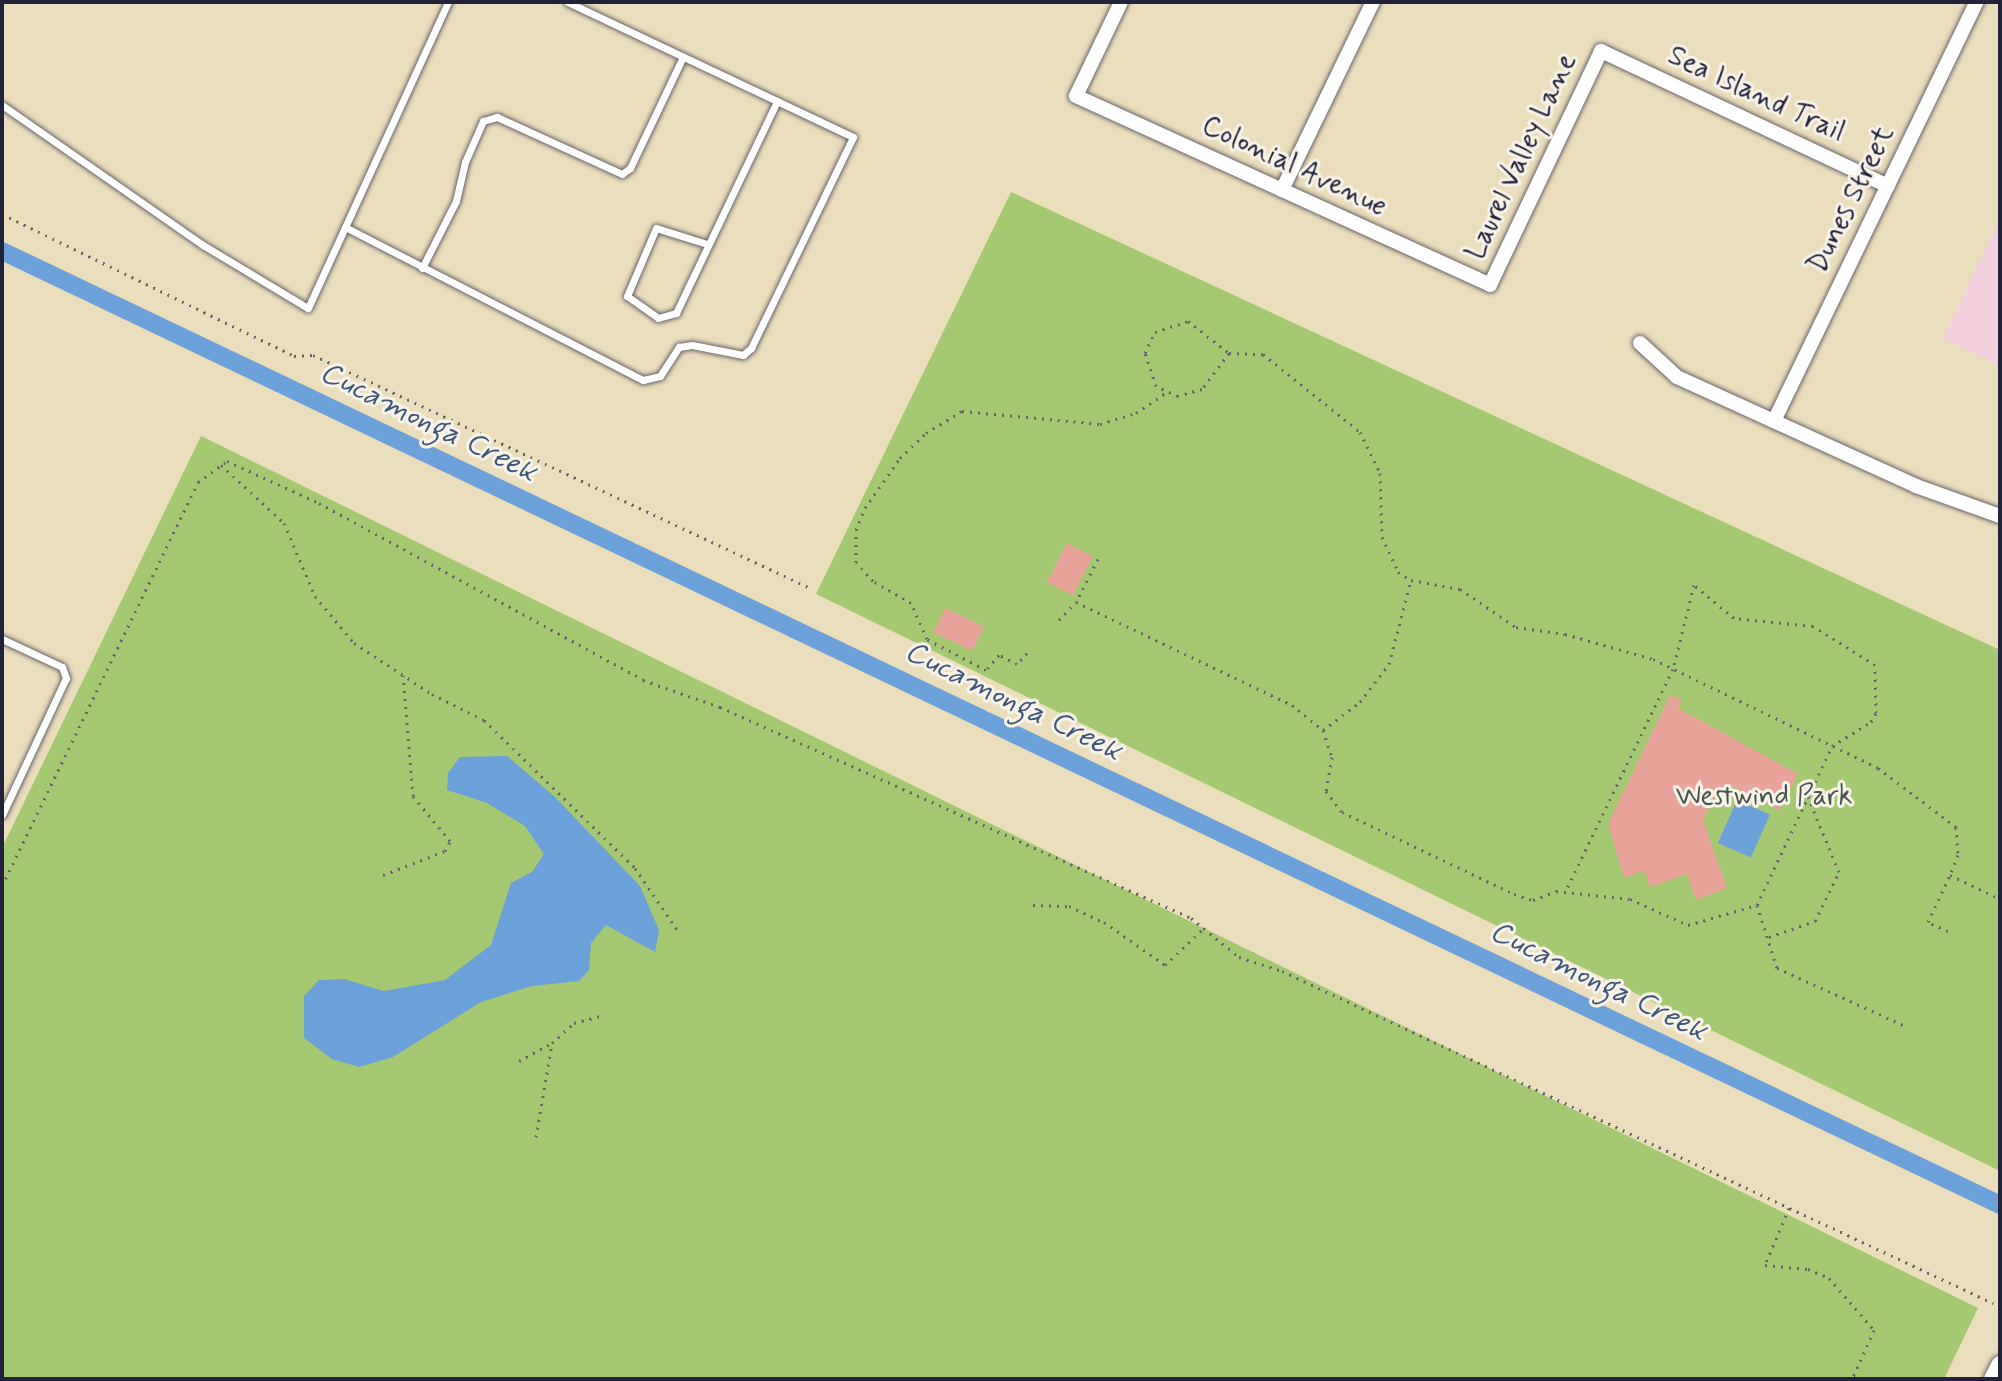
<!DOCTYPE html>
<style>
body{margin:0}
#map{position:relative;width:2002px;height:1381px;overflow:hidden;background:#ebdebc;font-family:Mynerve,sans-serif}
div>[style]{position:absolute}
.built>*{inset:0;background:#f4cfde}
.green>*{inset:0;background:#a5c872}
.water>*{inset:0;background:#6ba1d8;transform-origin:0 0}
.canal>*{height:18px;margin:-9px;padding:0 9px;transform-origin:9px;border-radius:9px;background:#6ba1d8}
.building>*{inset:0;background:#e8a49b;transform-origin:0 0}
.path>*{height:3px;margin-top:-1.5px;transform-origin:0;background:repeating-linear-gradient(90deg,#686468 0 2px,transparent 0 8px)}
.roads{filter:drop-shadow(0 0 2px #686468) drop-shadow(0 0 2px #686468)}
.service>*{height:7px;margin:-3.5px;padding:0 3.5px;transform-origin:3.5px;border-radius:3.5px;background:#fff}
.minor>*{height:14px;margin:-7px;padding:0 7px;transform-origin:7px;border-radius:7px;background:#fff}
.secondary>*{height:18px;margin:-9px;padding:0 9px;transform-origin:9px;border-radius:9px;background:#fff}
span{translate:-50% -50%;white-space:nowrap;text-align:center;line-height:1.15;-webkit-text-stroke:6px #f7f3e8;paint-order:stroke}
.street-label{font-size:28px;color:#22223b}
.park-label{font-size:28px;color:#49544c}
.water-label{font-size:30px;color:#3f557a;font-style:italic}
.frame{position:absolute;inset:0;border:4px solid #22223b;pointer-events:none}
</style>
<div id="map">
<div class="built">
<div style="clip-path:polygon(2000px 219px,2000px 366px,1943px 338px)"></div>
</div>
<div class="green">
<div style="clip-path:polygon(1011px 192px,2000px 650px,2000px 1171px,816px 594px)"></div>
<div style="clip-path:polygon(201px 436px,1978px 1308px,1944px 1379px,2px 1379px,2px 848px)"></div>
</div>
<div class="water">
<div style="clip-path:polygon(507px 756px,555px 797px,640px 886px,659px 930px,655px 952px,606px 925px,591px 943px,589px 970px,579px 981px,532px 986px,481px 1002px,393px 1057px,359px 1067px,332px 1059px,304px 1038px,304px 996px,319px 980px,344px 979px,384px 991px,445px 980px,491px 945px,511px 883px,532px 872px,544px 854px,525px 826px,487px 803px,447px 790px,448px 773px,460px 757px)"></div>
<div style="left:1737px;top:800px;width:36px;height:47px;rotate:24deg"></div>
</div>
<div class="canal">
<div style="left:2px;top:251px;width:2214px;rotate:25.52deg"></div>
</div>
<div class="building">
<div style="left:1067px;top:543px;width:29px;height:44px;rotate:27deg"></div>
<div style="left:945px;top:608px;width:43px;height:27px;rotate:25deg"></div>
<div style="clip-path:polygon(1670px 695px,1682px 700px,1678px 708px,1798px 774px,1780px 810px,1731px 786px,1717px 791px,1703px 820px,1727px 888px,1696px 900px,1687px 874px,1650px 887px,1644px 871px,1624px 878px,1610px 830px,1610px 820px)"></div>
</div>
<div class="path">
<div style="left:2px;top:214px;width:325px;rotate:25.9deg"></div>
<div style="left:294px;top:356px;width:19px;rotate:-3deg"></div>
<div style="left:313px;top:355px;width:547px;rotate:25.11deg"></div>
<div style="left:1188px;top:321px;width:52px;rotate:38deg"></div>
<div style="left:1229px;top:353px;width:45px;rotate:126.9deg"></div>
<div style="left:1202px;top:389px;width:25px;rotate:164deg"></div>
<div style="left:1178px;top:396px;width:24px;rotate:-156deg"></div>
<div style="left:1156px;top:386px;width:35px;rotate:-108deg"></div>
<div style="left:1145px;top:353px;width:23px;rotate:-65deg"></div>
<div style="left:1155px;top:332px;width:35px;rotate:-18deg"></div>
<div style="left:1229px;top:353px;width:34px;rotate:2deg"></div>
<div style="left:1263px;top:354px;width:124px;rotate:38.8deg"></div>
<div style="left:1360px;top:432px;width:46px;rotate:64deg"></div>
<div style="left:1380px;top:473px;width:64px;rotate:88.2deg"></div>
<div style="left:1382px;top:537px;width:38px;rotate:65deg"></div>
<div style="left:1398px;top:572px;width:15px;rotate:32deg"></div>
<div style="left:1411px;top:580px;width:50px;rotate:10.4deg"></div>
<div style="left:1460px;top:589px;width:68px;rotate:34.2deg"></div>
<div style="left:1516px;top:627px;width:49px;rotate:8.1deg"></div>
<div style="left:1565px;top:634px;width:91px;rotate:15.9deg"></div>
<div style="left:1653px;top:659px;width:250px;rotate:25.8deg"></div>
<div style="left:1878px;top:768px;width:98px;rotate:37.1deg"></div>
<div style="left:1956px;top:827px;width:28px;rotate:86deg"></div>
<div style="left:1958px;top:855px;width:22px;rotate:112deg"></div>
<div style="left:1950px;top:875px;width:55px;rotate:25.6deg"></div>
<div style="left:221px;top:465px;width:86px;rotate:42.6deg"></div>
<div style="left:284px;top:523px;width:79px;rotate:67deg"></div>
<div style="left:315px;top:596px;width:61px;rotate:50.3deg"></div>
<div style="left:354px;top:643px;width:93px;rotate:33.2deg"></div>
<div style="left:432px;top:694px;width:58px;rotate:26.6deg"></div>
<div style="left:484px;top:720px;width:211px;rotate:44.4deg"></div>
<div style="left:635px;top:868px;width:76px;rotate:55.7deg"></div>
<div style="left:1098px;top:559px;width:48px;rotate:117.1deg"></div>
<div style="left:1076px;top:602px;width:239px;rotate:25.5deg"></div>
<div style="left:1292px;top:705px;width:40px;rotate:39deg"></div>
<div style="left:1323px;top:730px;width:46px;rotate:-37.1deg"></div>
<div style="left:1360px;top:702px;width:48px;rotate:-52.7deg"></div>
<div style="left:1389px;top:664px;width:87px;rotate:-75.3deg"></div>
<div style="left:1059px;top:620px;width:25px;rotate:-47deg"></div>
<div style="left:1027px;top:653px;width:15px;rotate:132deg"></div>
<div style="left:1017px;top:664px;width:20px;rotate:-153deg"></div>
<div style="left:999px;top:655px;width:20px;rotate:131deg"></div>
<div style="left:986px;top:670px;width:67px;rotate:-152.3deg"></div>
<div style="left:927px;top:639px;width:39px;rotate:-114deg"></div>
<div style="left:911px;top:603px;width:44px;rotate:-149.9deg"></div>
<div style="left:873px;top:581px;width:25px;rotate:-132deg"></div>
<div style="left:856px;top:562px;width:32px;rotate:-90deg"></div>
<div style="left:856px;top:530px;width:24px;rotate:-68deg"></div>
<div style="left:865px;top:508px;width:61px;rotate:-55deg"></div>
<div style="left:900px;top:458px;width:36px;rotate:-44deg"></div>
<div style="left:926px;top:433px;width:42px;rotate:-31.4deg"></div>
<div style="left:962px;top:411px;width:139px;rotate:5.4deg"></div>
<div style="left:1100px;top:424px;width:38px;rotate:-17deg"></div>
<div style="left:1136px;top:413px;width:37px;rotate:-34deg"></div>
<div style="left:1323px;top:730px;width:28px;rotate:72deg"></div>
<div style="left:1332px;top:757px;width:35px;rotate:100deg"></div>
<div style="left:1326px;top:791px;width:26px;rotate:53deg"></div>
<div style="left:1342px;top:812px;width:191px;rotate:25.5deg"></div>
<div style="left:1514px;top:894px;width:20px;rotate:18deg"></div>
<div style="left:1533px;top:900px;width:25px;rotate:-21deg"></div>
<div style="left:1556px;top:891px;width:74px;rotate:6.2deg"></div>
<div style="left:1630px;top:899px;width:64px;rotate:24.1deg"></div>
<div style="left:1688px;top:925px;width:72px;rotate:-16.2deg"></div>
<div style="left:1757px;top:905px;width:176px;rotate:-64.7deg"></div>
<div style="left:1832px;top:746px;width:46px;rotate:-31.6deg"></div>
<div style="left:1871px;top:722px;width:10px;rotate:-61deg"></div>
<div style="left:1876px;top:713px;width:48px;rotate:-91.2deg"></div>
<div style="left:1875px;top:665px;width:73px;rotate:-147.8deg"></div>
<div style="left:1813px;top:626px;width:79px;rotate:-174.2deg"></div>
<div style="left:1734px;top:618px;width:52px;rotate:-140.5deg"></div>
<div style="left:1694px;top:585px;width:87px;rotate:104deg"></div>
<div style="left:1673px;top:669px;width:248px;rotate:115.8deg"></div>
<div style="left:383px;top:875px;width:66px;rotate:-21.2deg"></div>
<div style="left:445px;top:851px;width:11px;rotate:-63deg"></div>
<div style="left:450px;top:841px;width:58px;rotate:-129.4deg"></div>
<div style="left:413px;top:796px;width:121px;rotate:-94.7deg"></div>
<div style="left:2px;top:886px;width:449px;rotate:-64.1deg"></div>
<div style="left:198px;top:482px;width:36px;rotate:-36deg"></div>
<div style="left:227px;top:461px;width:101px;rotate:24.5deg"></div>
<div style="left:319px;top:503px;width:369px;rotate:28.6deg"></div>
<div style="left:643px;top:680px;width:82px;rotate:19.3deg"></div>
<div style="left:720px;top:707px;width:516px;rotate:24.13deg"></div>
<div style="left:1191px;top:918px;width:62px;rotate:39.1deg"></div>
<div style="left:1239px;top:957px;width:45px;rotate:18deg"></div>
<div style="left:1282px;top:971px;width:785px;rotate:25.03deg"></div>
<div style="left:1033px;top:905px;width:36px;rotate:2deg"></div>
<div style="left:1069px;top:906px;width:38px;rotate:25deg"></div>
<div style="left:1104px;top:922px;width:75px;rotate:35.2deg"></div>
<div style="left:1165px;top:965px;width:51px;rotate:-43.4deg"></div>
<div style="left:1757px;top:905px;width:66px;rotate:72.4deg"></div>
<div style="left:1777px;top:968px;width:138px;rotate:24.3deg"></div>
<div style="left:1948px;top:931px;width:22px;rotate:-156deg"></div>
<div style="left:1928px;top:922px;width:52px;rotate:-64.9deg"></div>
<div style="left:1769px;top:937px;width:49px;rotate:-19.2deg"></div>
<div style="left:1815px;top:921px;width:55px;rotate:-63.9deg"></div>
<div style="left:1839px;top:872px;width:81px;rotate:-112.5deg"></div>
<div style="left:519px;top:1061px;width:38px;rotate:-29deg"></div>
<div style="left:552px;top:1043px;width:30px;rotate:-42deg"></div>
<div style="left:574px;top:1023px;width:30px;rotate:-15deg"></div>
<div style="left:536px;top:1137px;width:95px;rotate:-80.3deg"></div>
<div style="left:1789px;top:1208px;width:62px;rotate:112.8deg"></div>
<div style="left:1765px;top:1265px;width:43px;rotate:5.3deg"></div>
<div style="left:1808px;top:1269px;width:23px;rotate:23deg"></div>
<div style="left:1829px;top:1278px;width:69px;rotate:49.1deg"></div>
<div style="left:1874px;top:1330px;width:51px;rotate:114.1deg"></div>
</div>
<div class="roads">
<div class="service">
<div style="left:2px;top:105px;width:245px;rotate:34.9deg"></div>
<div style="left:203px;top:245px;width:122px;rotate:31deg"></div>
<div style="left:308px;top:308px;width:337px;rotate:-65.4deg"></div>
<div style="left:345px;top:227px;width:335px;rotate:27.2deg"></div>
<div style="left:643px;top:380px;width:17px;rotate:-13deg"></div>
<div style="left:660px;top:376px;width:35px;rotate:-57deg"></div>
<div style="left:679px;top:347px;width:13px;rotate:-9deg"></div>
<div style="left:692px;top:345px;width:52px;rotate:11.1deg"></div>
<div style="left:743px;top:355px;width:11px;rotate:-41deg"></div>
<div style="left:751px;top:348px;width:234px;rotate:-64.2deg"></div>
<div style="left:853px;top:137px;width:316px;rotate:-154.7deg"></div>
<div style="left:707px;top:244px;width:53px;rotate:-162.6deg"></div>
<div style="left:656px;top:228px;width:74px;rotate:113.1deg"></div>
<div style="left:627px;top:296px;width:38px;rotate:35deg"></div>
<div style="left:658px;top:318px;width:19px;rotate:-16deg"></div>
<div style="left:676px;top:313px;width:235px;rotate:-64.5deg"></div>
<div style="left:422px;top:268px;width:75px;rotate:-63.1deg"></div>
<div style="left:456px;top:201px;width:40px;rotate:-77deg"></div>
<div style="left:465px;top:162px;width:45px;rotate:-66.3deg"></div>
<div style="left:483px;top:121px;width:15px;rotate:-16deg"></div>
<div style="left:497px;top:117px;width:137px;rotate:24.5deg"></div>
<div style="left:622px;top:174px;width:10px;rotate:-37deg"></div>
<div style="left:630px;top:168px;width:123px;rotate:-64.5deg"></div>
<div style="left:2px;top:639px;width:66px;rotate:25deg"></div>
<div style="left:62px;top:667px;width:12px;rotate:70deg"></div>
<div style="left:66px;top:678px;width:151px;rotate:115deg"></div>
</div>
<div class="minor">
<div style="left:1121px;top:2px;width:104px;rotate:115.6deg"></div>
<div style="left:1076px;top:96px;width:455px;rotate:24.5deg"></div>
<div style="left:1490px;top:285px;width:259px;rotate:-64.6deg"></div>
<div style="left:1601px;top:51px;width:317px;rotate:25.2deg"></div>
<div style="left:1282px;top:190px;width:209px;rotate:-64.2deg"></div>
<div style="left:1640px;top:343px;width:50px;rotate:42.6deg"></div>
<div style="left:1677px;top:377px;width:263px;rotate:24.5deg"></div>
<div style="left:1916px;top:486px;width:89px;rotate:19.7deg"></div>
<div style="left:1774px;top:421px;width:466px;rotate:-64.2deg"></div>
</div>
<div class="secondary">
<div style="left:1993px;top:1379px;width:16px;rotate:-63deg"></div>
</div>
</div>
<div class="street-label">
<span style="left:1756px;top:95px;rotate:25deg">Sea Island Trail</span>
<span style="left:1522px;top:157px;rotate:-65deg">Laurel Valley Lane</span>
<span style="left:1294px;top:167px;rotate:25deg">Colonial Avenue</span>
<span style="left:1852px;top:200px;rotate:-64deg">Dunes Street</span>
</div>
<div class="park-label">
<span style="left:1764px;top:797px">Westwind Park</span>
</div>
<div class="water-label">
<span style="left:428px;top:423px;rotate:26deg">Cucamonga Creek</span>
<span style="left:1013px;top:702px;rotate:26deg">Cucamonga Creek</span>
<span style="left:1598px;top:982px;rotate:26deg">Cucamonga Creek</span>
</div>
<div class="frame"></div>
</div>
